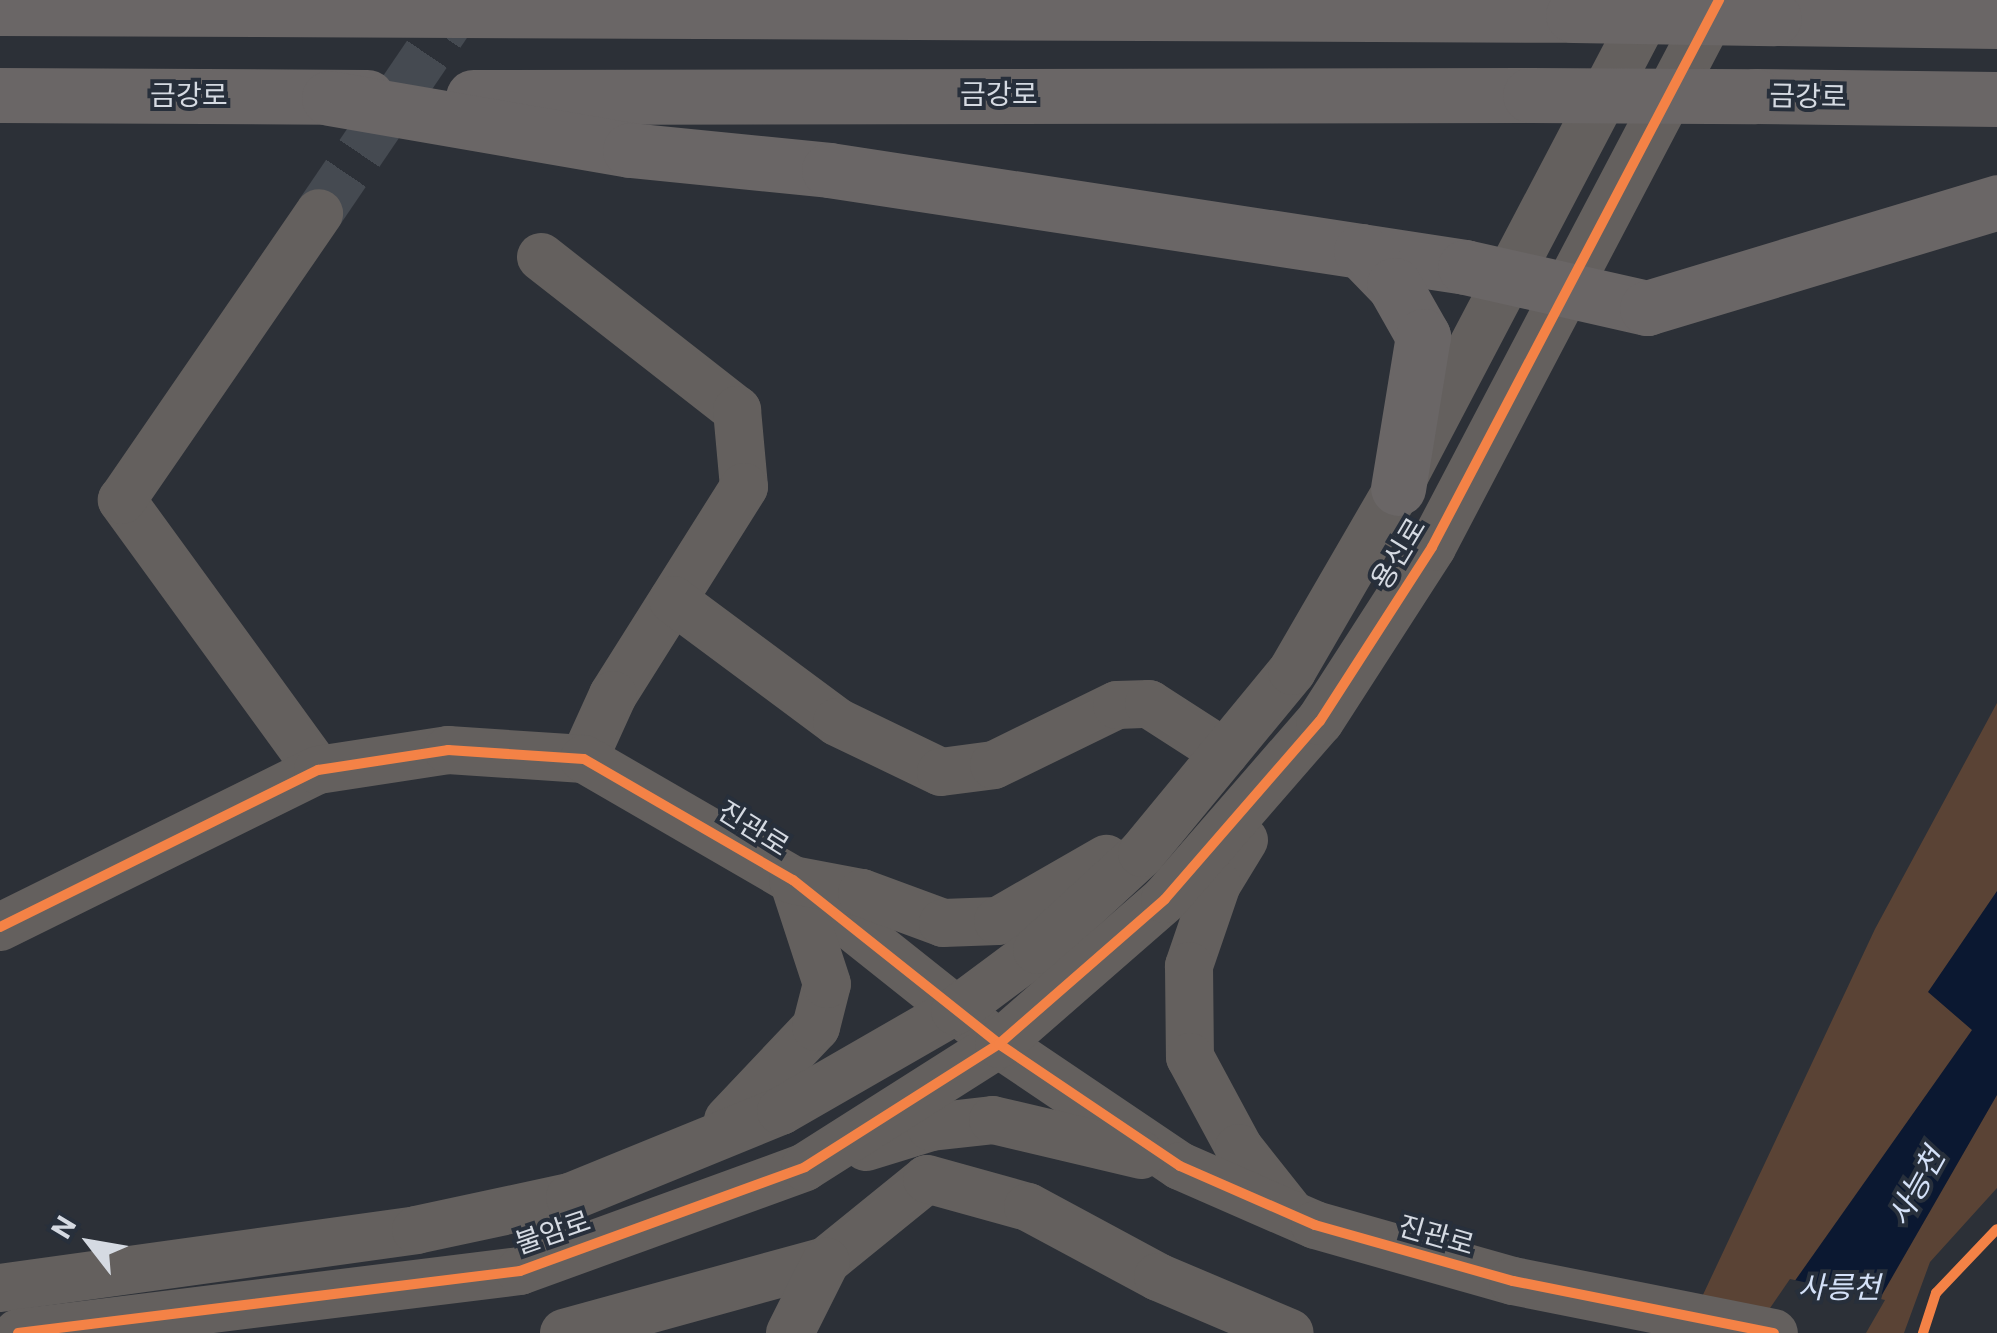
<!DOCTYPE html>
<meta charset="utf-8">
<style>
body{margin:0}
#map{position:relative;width:1997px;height:1333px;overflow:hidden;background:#2c3037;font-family:Roboto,"Noto Sans KR",sans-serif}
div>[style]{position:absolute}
.green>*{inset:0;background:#5a4335}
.water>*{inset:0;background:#0b1831}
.pier>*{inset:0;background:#2c3037}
.minor-tunnel>*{height:48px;margin-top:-24px;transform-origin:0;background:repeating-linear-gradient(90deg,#454a51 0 48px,transparent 0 72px)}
.minor>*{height:48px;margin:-24px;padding:0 24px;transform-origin:24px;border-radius:24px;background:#64605e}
.highway>*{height:55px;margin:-27.5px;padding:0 27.5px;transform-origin:27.5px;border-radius:27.5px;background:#6a6666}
.highway-bridge>*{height:55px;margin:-27.5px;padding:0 27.5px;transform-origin:27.5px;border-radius:27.5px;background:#6a6666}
.cycleway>*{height:10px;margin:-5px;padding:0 5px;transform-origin:5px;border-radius:5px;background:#f48246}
span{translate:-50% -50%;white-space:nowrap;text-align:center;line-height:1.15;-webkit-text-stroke:8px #272f3b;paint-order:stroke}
.street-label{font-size:28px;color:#d5dae2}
.water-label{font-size:30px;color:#d4e1f8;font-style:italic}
.north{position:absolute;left:40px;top:1193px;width:100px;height:100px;-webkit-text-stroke:8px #272f3b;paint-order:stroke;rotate:301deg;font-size:28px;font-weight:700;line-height:40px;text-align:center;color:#d5dae2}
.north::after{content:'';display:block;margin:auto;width:35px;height:45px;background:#d5dae2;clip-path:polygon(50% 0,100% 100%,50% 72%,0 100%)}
</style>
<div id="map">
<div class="green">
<div style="clip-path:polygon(1997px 703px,1997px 1188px,1930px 1262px,1904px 1333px,1685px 1333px,1875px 929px)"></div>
</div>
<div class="water">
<div style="clip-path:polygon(1997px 891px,1997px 1095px,1860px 1333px,1758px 1333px,1972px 1030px,1928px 992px)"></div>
</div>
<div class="pier">
<div style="clip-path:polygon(1790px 1279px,1885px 1300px,1866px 1333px,1753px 1333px)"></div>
</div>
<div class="minor-tunnel">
<div style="left:319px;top:213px;width:258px;rotate:-55.8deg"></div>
</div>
<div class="minor">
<div style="left:541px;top:257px;width:249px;rotate:38deg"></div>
<div style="left:737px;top:410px;width:77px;rotate:84.8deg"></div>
<div style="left:744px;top:487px;width:246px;rotate:122.2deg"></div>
<div style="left:613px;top:695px;width:70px;rotate:114.4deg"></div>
<div style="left:673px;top:600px;width:204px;rotate:36.6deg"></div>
<div style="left:837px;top:722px;width:115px;rotate:25.7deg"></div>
<div style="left:941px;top:772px;width:53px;rotate:-7.5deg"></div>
<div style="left:994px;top:765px;width:137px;rotate:-26deg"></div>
<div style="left:1117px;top:705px;width:32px;rotate:-2deg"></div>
<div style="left:1149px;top:704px;width:90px;rotate:32.8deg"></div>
<div style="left:318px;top:770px;width:334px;rotate:-126deg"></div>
<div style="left:122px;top:500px;width:348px;rotate:-55.5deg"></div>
<div style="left:1244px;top:840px;width:52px;rotate:121.5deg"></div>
<div style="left:1217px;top:884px;width:87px;rotate:108.9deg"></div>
<div style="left:1189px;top:966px;width:91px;rotate:89.4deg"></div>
<div style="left:1190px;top:1057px;width:103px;rotate:61.7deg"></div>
<div style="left:1239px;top:1148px;width:80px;rotate:51.6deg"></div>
<div style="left:0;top:927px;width:355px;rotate:-26.3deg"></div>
<div style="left:318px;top:770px;width:132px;rotate:-8.7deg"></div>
<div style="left:448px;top:750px;width:136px;rotate:3.8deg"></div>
<div style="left:584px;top:759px;width:241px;rotate:30.1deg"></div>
<div style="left:793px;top:880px;width:263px;rotate:38.5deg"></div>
<div style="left:999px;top:1044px;width:218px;rotate:34deg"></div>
<div style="left:1180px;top:1166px;width:147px;rotate:23.6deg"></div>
<div style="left:1315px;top:1225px;width:206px;rotate:15.8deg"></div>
<div style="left:1513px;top:1281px;width:266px;rotate:11.3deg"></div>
<div style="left:728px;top:1120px;width:128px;rotate:-46.6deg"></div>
<div style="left:816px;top:1027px;width:44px;rotate:-75.7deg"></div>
<div style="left:827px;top:984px;width:109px;rotate:-108.1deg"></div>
<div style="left:793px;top:880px;width:70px;rotate:10.7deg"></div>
<div style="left:862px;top:893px;width:86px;rotate:20.3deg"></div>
<div style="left:943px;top:923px;width:55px;rotate:-2.1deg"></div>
<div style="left:998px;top:921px;width:125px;rotate:-29.9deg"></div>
<div style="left:866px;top:1147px;width:68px;rotate:-17.1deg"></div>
<div style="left:931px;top:1127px;width:62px;rotate:-6.4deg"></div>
<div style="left:993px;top:1120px;width:152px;rotate:13.3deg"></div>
<div style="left:0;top:1288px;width:420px;rotate:-7.9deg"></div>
<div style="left:416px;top:1230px;width:157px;rotate:-12.1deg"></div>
<div style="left:570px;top:1197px;width:228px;rotate:-22.2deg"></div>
<div style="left:781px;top:1111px;width:201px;rotate:-29.9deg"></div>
<div style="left:955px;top:1011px;width:102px;rotate:-36.6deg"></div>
<div style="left:1037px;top:950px;width:143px;rotate:-42.7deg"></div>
<div style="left:1142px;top:853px;width:236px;rotate:-50.5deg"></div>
<div style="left:1292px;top:671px;width:211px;rotate:-59.9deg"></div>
<div style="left:1398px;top:488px;width:551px;rotate:-62.32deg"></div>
<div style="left:18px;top:1333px;width:506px;rotate:-7.04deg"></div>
<div style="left:520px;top:1271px;width:303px;rotate:-20deg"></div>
<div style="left:805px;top:1167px;width:230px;rotate:-32.4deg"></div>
<div style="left:999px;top:1044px;width:220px;rotate:-41.1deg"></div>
<div style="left:1165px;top:899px;width:236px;rotate:-49deg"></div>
<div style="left:1320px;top:721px;width:207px;rotate:-57.2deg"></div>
<div style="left:1432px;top:547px;width:618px;rotate:-62.31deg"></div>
<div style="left:564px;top:1333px;width:272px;rotate:-15.4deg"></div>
<div style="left:826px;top:1261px;width:130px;rotate:-39.1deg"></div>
<div style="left:927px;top:1179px;width:105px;rotate:15.5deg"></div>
<div style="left:1028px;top:1207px;width:148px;rotate:28.3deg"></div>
<div style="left:1158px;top:1277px;width:143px;rotate:23deg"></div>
<div style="left:790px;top:1333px;width:80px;rotate:-63.4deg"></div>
</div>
<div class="highway">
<div style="left:0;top:8px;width:1573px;rotate:0.25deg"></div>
<div style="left:1774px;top:18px;width:223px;rotate:0.8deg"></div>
<div style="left:0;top:95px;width:367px;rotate:0.3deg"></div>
<div style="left:1755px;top:96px;width:242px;rotate:0.7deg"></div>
<div style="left:473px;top:97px;width:1057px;rotate:-0.11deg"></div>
<div style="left:329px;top:98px;width:305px;rotate:9.8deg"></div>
<div style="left:630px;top:150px;width:200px;rotate:5.7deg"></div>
<div style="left:829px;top:170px;width:643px;rotate:8.67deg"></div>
<div style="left:1465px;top:267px;width:187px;rotate:12.7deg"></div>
<div style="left:1647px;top:308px;width:366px;rotate:-16.8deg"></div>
<div style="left:1361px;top:251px;width:47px;rotate:45.9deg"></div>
<div style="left:1394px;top:285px;width:59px;rotate:60.4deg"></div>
<div style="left:1423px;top:336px;width:154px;rotate:99.3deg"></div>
</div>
<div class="highway-bridge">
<div style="left:1573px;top:15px;width:201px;rotate:0.9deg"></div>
<div style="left:1530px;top:95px;width:225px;rotate:0.3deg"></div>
</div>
<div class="cycleway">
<div style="left:0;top:927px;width:355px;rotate:-26.3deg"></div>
<div style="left:318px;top:770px;width:132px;rotate:-8.7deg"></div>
<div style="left:448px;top:750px;width:136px;rotate:3.8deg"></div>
<div style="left:584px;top:759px;width:241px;rotate:30.1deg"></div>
<div style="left:793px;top:880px;width:263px;rotate:38.5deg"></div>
<div style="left:999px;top:1044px;width:218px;rotate:34deg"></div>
<div style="left:1180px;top:1166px;width:147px;rotate:23.6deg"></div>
<div style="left:1315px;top:1225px;width:206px;rotate:15.8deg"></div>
<div style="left:1513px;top:1281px;width:266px;rotate:11.3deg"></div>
<div style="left:18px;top:1333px;width:506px;rotate:-7.04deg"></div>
<div style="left:520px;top:1271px;width:303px;rotate:-20deg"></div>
<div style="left:805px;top:1167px;width:230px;rotate:-32.4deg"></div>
<div style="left:999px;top:1044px;width:220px;rotate:-41.1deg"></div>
<div style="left:1165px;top:899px;width:236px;rotate:-49deg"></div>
<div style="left:1320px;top:721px;width:207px;rotate:-57.2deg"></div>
<div style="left:1432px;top:547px;width:618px;rotate:-62.31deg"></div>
<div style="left:1923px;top:1333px;width:42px;rotate:-72deg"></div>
<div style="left:1936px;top:1293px;width:88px;rotate:-46.4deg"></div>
</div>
<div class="street-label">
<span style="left:999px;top:95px">금강로</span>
<span style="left:189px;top:96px">금강로</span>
<span style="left:1808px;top:97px;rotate:1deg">금강로</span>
<span style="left:1399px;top:554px;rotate:-59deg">용신로</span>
<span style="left:753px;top:829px;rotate:32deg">진관로</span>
<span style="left:553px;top:1233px;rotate:-19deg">불암로</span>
<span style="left:1436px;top:1236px;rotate:16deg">진관로</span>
</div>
<div class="water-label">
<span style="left:1917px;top:1187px;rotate:-61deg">사능천</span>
<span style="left:1839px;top:1288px">사릉천</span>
</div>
<div class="north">N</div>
</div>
